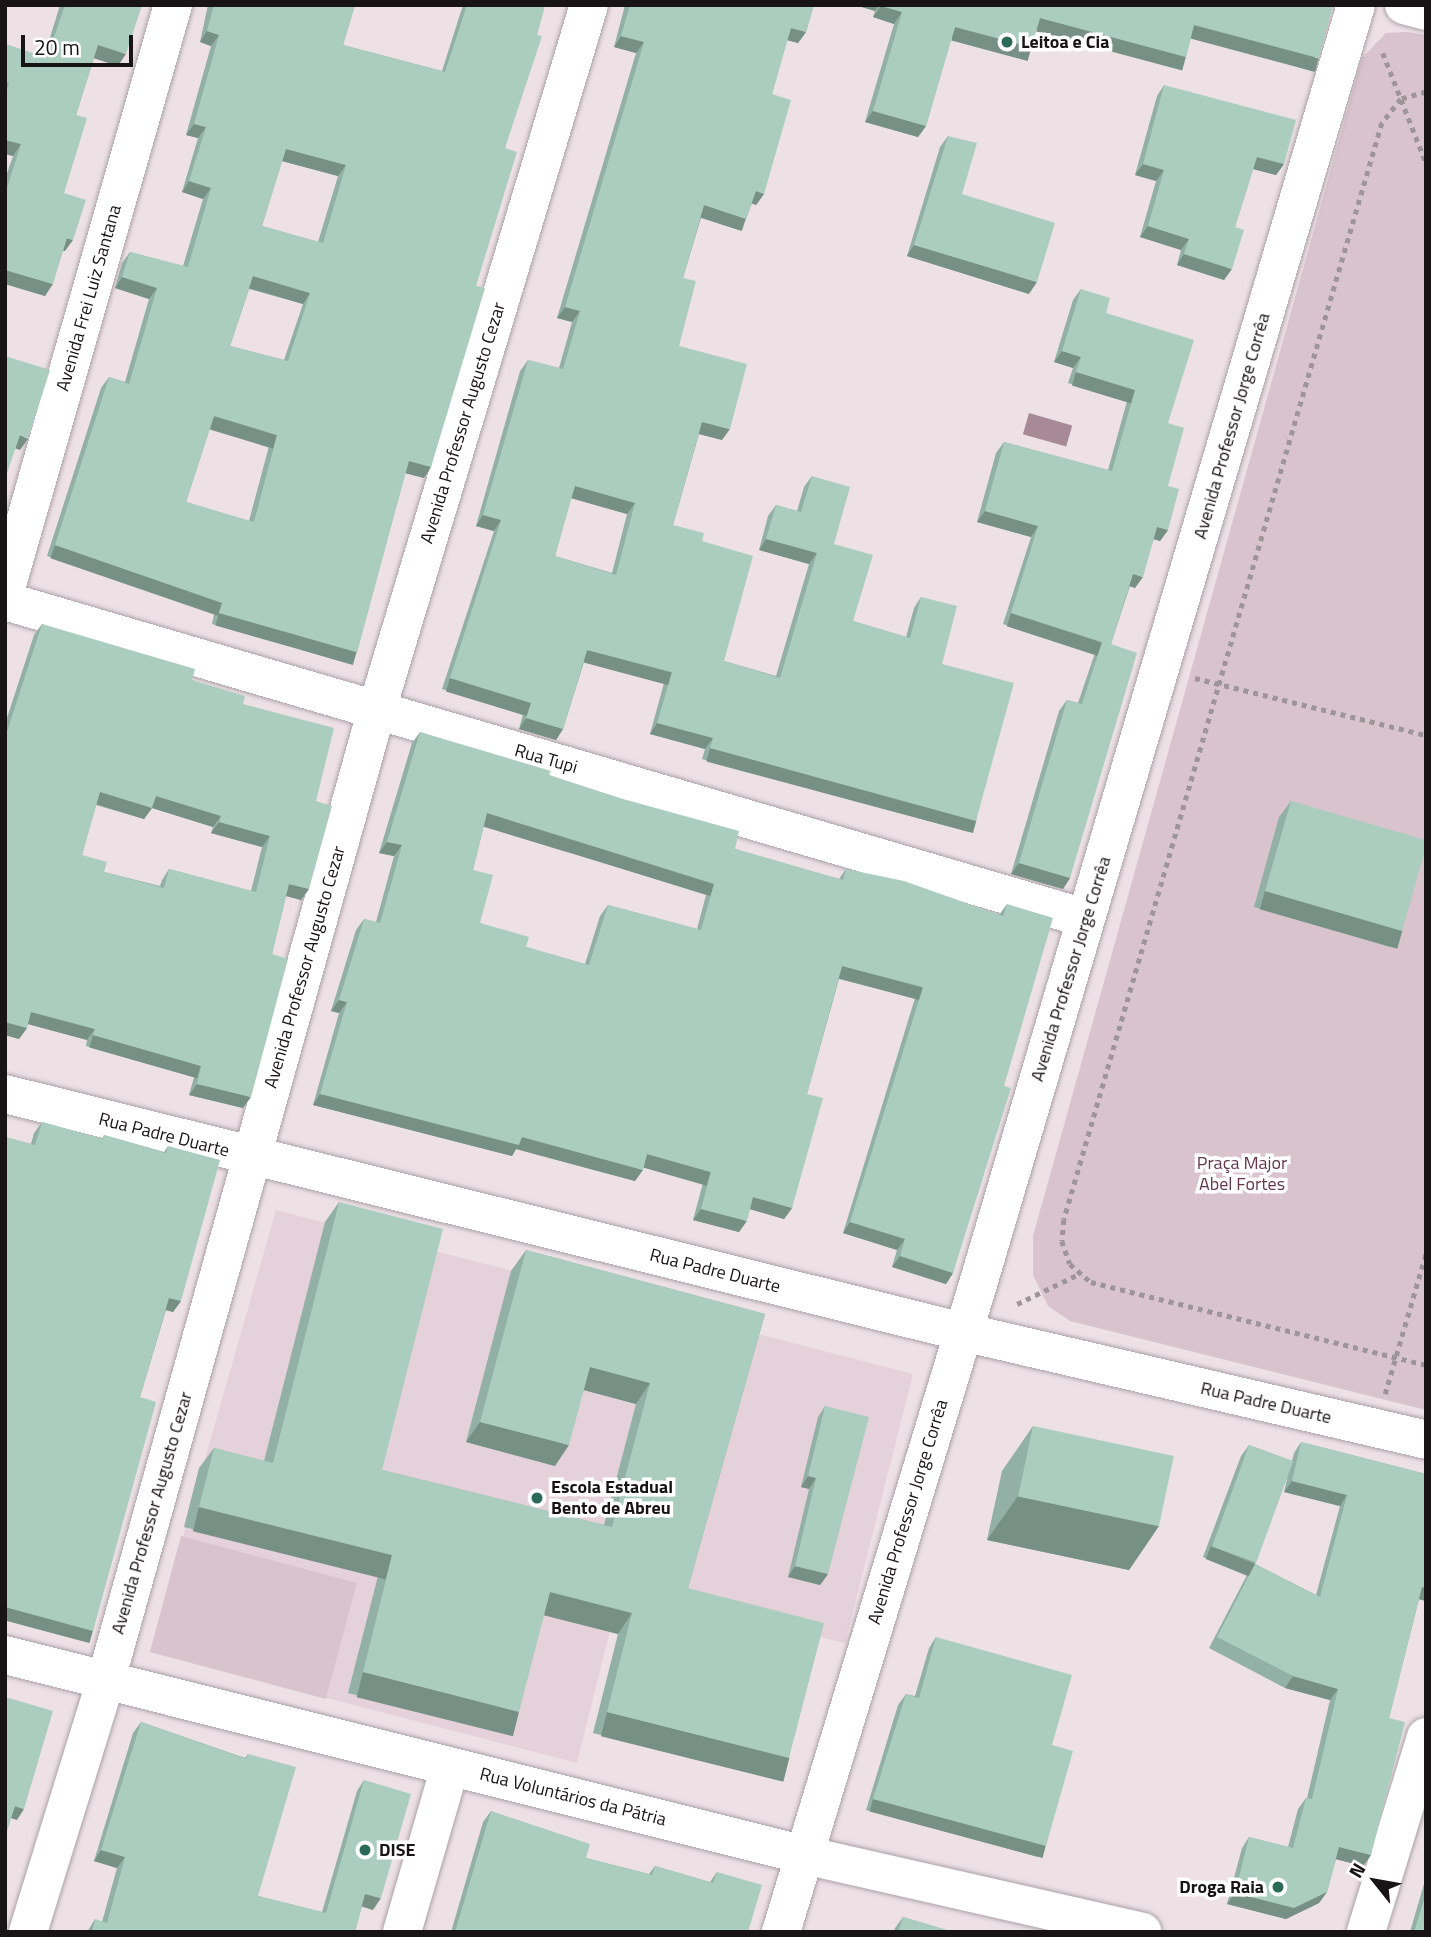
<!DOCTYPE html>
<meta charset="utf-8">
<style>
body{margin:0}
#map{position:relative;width:1431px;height:1937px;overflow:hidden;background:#ede1e6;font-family:"Titillium Web",sans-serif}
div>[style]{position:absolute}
.built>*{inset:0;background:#e5d1d9}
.green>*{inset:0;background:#d9c3cc;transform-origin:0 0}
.water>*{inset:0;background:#a88996;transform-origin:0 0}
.path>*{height:4.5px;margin-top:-2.25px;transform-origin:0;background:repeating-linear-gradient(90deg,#9e9599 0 5px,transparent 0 10px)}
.roads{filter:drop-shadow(0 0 2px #aca1a6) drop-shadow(0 0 2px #aca1a6)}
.minor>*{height:38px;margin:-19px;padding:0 19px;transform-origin:19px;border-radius:19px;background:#fff}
.wall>*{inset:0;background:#92b0a5}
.shaded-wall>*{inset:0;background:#779086;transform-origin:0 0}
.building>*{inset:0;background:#aacdc0;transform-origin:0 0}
.dots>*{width:19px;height:19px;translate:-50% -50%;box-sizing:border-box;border:4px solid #fff;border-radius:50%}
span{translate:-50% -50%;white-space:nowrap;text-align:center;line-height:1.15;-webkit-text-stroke:7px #fff;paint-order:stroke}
.poi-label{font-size:18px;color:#181416;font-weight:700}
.left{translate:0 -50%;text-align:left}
.right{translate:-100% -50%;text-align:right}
.street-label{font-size:18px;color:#181416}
.park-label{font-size:18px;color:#64374c}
.frame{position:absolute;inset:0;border:7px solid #181416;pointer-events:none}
.north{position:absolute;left:1340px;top:1846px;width:70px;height:70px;-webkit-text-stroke:5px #fff;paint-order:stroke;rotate:301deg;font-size:19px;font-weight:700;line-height:28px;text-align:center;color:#181416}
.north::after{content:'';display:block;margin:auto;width:24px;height:32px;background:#181416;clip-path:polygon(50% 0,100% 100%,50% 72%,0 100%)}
.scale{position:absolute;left:21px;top:35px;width:112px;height:32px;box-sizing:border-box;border:4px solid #181416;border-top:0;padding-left:9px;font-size:21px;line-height:24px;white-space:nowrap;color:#181416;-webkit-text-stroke:5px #fff;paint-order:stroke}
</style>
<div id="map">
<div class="built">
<div style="clip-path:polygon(276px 1210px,913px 1374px,845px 1643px,621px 1587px,577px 1763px,150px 1652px)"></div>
</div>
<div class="green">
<div style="clip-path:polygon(1407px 32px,1426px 35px,1426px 1410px,1070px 1321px,1048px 1306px,1033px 1275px,1033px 1236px,1362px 58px,1386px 33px)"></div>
<div style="left:181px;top:1536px;width:182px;height:120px;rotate:15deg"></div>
</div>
<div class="water">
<div style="left:1029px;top:413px;width:45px;height:22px;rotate:16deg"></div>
</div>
<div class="path">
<div style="left:1383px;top:53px;width:118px;rotate:68.6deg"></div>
<div style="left:1426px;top:92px;width:26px;rotate:164deg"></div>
<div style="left:1401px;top:99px;width:31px;rotate:128deg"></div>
<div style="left:1382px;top:123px;width:1142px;rotate:106.17deg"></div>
<div style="left:1064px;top:1220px;width:21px;rotate:95deg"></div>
<div style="left:1062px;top:1241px;width:24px;rotate:71deg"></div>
<div style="left:1070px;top:1264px;width:28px;rotate:41deg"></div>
<div style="left:1091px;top:1282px;width:345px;rotate:13.9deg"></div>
<div style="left:1195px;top:678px;width:238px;rotate:13.9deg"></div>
<div style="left:1017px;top:1304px;width:71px;rotate:-25.8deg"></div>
<div style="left:1385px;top:1394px;width:147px;rotate:-73.8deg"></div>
</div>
<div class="roads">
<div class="minor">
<div style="left:1404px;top:5px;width:23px;rotate:15deg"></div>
<div style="left:5px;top:592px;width:611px;rotate:-74.03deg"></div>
<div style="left:5px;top:601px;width:1126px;rotate:16.36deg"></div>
<div style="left:5px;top:1094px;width:987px;rotate:13.95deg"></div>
<div style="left:963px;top:1332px;width:475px;rotate:13.1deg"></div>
<div style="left:5px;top:1655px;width:824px;rotate:14.05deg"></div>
<div style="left:804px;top:1855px;width:347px;rotate:12.8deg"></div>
<div style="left:28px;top:1932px;width:264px;rotate:-72.8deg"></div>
<div style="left:106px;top:1680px;width:1008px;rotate:-74.41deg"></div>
<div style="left:377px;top:709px;width:735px;rotate:-73.24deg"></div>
<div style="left:402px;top:1932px;width:172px;rotate:-73.8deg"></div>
<div style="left:781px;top:1932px;width:670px;rotate:-73.08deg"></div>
<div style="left:976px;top:1291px;width:1341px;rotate:-73.54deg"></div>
<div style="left:1366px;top:1932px;width:204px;rotate:-72.9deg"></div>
</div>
</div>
<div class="wall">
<div style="clip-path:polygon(60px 5px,142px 5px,118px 66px,94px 58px,76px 115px,64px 193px,65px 251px,63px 251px,45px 296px,5px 284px,5px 179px,13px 156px,5px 154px,5px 44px,44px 57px)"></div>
<div style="clip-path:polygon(evenodd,208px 5px,355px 5px,343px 45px,442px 71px,463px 5px,545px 5px,505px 148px,476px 286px,431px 467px,424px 478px,405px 473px,357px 652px,349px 663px,212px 624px,214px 614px,47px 556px,101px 388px,109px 377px,125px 382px,149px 299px,115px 288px,122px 263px,130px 252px,183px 266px,203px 199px,182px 192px,198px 138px,186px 135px,211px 46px,200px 42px,208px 5px,282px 161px,338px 176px,318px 242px,262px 226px,282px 161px,208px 5px,249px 289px,303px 304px,284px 360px,230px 346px,249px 289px,208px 5px,210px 428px,269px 446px,249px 521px,186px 502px,210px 428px)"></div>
<div style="clip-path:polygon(evenodd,625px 5px,814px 5px,806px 32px,798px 43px,787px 40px,772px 94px,764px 194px,756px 205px,752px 203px,746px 219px,739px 230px,701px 218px,683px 278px,679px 346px,722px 440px,699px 434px,673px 525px,702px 541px,724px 661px,776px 676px,809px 564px,759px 550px,768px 516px,776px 505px,797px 511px,804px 487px,812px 476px,834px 544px,853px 621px,906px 637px,914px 608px,921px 597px,942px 664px,976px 821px,969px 832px,702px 759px,705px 749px,650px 734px,664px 683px,584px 662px,563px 729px,556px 740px,519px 729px,523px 714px,442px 689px,494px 531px,476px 526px,520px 371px,528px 360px,559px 368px,572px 322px,557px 318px,636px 53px,614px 47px,625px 5px,571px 498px,627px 514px,612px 573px,555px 556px,571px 498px)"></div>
<div style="clip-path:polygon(855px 5px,1333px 5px,1311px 69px,1191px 37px,1186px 57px,1178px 68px,1036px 30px,1024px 58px,951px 39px,926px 126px,918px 137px,865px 122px,894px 24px,873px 17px,875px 11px)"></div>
<div style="clip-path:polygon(1164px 85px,1284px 164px,1276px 175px,1253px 169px,1235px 227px,1224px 280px,1177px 265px,1181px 250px,1140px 237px,1156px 181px,1135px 175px,1157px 96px)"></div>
<div style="clip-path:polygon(948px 136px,962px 194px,1029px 294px,907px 256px,940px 147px)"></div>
<div style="clip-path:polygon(1081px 289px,1106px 313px,1168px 423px,1168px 530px,1160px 541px,1154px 539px,1135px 588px,1130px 586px,1111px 644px,1070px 878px,1063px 889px,1011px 874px,1059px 711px,1067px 700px,1078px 703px,1095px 653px,1003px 624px,1031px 537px,977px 522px,996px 453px,1004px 442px,1108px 470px,1127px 401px,1068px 383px,1073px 368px,1054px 362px,1073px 300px)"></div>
<div style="clip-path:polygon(evenodd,42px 624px,192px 680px,243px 704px,316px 801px,309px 889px,301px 900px,286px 896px,272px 954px,243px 1108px,189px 1095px,194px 1077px,86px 1046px,87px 1040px,28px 1024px,27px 1028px,19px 1039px,5px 1035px,5px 724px,34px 635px,42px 624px,96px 805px,144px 819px,152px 808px,213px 827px,211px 833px,262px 847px,251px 891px,169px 869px,162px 880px,160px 886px,104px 872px,82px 855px,96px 805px)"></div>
<div style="clip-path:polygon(evenodd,420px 732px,549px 775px,735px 849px,839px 879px,846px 869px,999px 915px,1007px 904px,1004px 1086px,953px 1273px,946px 1284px,892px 1267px,897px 1250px,843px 1233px,915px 998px,839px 979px,807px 1094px,792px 1208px,784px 1219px,750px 1209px,739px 1232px,693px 1220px,703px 1183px,644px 1167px,635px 1181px,516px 1149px,512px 1156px,313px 1105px,339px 1013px,331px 1011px,356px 930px,364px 919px,376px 922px,394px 856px,379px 853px,412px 743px,420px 732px,484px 825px,706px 895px,697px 929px,608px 905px,600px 916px,585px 964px,526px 947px,480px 923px,473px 870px,484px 825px)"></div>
<div style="clip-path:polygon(1291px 801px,1390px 947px,1254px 907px,1279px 817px)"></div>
<div style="clip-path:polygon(42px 1122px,102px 1139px,104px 1135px,164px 1152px,168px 1146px,181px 1301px,173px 1312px,166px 1310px,140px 1397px,93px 1631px,86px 1642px,5px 1620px,5px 1137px,31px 1144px,34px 1133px)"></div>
<div style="clip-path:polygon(339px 1202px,382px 1470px,604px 1525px,636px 1404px,584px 1390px,555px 1466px,466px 1442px,511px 1271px,526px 1250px,765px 1314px,688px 1588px,789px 1758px,775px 1779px,593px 1733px,618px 1634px,544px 1615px,505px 1733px,348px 1693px,378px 1576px,184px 1527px,199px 1468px,214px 1448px,264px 1461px,325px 1222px)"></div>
<div style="clip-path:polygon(825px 1406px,828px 1574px,820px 1585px,788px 1577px,809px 1489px,801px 1487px,818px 1417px)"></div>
<div style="clip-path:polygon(1033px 1426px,1159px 1526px,1129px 1570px,987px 1540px,1002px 1471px)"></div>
<div style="clip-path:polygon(evenodd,1301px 1442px,1426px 1474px,1426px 1601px,1419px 1599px,1389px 1718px,1371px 1855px,1363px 1866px,1336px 1859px,1327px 1892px,1319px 1903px,1286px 1919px,1227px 1904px,1242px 1848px,1249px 1837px,1288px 1847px,1298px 1809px,1306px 1798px,1307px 1798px,1330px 1700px,1285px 1688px,1209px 1648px,1247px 1575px,1203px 1557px,1241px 1456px,1249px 1445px,1292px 1461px,1294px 1453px,1301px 1442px,1288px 1475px,1284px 1492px,1340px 1506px,1316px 1595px,1255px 1564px,1288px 1475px)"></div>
<div style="clip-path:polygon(936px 1637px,1038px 1857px,866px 1810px,898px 1705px,906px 1694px,915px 1696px,929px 1648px)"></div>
<div style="clip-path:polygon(141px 1722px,245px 1758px,248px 1754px,258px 1896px,322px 1912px,357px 1791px,364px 1780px,373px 1910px,362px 1906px,355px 1932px,87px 1932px,95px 1919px,102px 1922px,117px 1868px,94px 1861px,133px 1733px)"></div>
<div style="clip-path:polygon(491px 1811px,586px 1858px,649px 1874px,655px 1866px,710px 1882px,717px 1872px,748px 1932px,451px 1932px,483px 1822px)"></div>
<div style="clip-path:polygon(1426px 1877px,1426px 1932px,1410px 1932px)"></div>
<div style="clip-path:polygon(903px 1917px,953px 1932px,894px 1932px,895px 1928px)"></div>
</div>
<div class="shaded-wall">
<div style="clip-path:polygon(855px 5px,879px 5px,875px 11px)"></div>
<div style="clip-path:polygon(881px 6px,902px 12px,894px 24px,873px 17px)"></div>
<div style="left:1040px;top:18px;width:151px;height:14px;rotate:15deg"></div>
<div style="left:1194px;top:25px;width:129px;height:14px;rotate:15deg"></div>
<div style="left:955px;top:27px;width:79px;height:14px;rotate:15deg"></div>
<div style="clip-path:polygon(791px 28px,806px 32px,798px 43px,783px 39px)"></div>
<div style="clip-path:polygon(207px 31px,219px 35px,211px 46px,200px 42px)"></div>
<div style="clip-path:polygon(621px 36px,644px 42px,636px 53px,614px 47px)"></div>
<div style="clip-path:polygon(98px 45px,126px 54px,118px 66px,90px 57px)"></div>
<div style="clip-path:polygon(873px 111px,926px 126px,918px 137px,865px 122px)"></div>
<div style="clip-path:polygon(194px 124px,206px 127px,198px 138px,186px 135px)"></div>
<div style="clip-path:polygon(5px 140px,21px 144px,13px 156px,5px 154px)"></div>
<div style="clip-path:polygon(286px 149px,346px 165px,338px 176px,278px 160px)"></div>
<div style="clip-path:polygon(1257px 157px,1284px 164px,1276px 175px,1249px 168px)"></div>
<div style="clip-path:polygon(1143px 164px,1164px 170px,1156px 181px,1135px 175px)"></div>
<div style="clip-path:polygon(189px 181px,211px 188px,203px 199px,182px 192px)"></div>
<div style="clip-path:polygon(756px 191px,764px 194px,756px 205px,748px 202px)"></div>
<div style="left:704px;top:205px;width:44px;height:13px;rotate:18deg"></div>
<div style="clip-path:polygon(1148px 226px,1189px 239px,1181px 250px,1140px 237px)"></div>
<div style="clip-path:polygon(67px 238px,73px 240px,65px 251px,59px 249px)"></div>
<div style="clip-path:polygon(914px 245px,1037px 282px,1029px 294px,907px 256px)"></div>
<div style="clip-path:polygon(1184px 254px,1232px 269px,1224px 280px,1177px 265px)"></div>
<div style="clip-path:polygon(5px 270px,53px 284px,45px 296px,5px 284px)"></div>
<div style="clip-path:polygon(253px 276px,310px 293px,303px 304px,245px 287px)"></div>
<div style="clip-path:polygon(122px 277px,157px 288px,149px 299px,115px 288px)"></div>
<div style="clip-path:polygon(565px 307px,580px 311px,572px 322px,557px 318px)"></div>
<div style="clip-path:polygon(1062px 351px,1081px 357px,1073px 368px,1054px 362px)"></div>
<div style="left:1076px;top:372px;width:62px;height:14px;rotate:17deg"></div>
<div style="left:214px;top:416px;width:66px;height:14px;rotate:17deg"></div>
<div style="clip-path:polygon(702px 422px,730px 429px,722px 440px,695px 433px)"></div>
<div style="clip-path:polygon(20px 435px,28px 439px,20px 450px,11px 447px)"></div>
<div style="clip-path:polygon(409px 461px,431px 467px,424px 478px,401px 472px)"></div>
<div style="clip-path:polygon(575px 486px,635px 503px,627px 514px,567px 497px)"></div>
<div style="clip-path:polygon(985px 511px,1038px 526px,1031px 537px,977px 522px)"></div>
<div style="clip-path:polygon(483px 515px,501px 520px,494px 531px,476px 526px)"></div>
<div style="clip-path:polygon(1157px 527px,1168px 530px,1160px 541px,1150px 538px)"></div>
<div style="clip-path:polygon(766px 539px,817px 553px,809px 564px,759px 550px)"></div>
<div style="left:55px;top:545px;width:177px;height:14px;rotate:19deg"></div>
<div style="clip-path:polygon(1133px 574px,1143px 577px,1135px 588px,1126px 585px)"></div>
<div style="left:219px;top:613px;width:143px;height:13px;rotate:16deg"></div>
<div style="left:1011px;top:613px;width:96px;height:14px;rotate:18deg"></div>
<div style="left:587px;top:650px;width:88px;height:13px;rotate:15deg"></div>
<div style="left:450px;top:678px;width:85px;height:14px;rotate:17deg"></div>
<div style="clip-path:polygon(526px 718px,563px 729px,556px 740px,519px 729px)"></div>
<div style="clip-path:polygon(657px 723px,713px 738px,705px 749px,650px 734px)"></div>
<div style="left:710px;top:748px;width:276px;height:14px;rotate:15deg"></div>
<div style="clip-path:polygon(100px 792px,156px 796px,221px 816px,213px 827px,152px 808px,144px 819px,92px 803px)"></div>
<div style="left:487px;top:813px;width:238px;height:14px;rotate:17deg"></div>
<div style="clip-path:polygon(219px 822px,270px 836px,262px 847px,211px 833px)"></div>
<div style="clip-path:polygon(387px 842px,402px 845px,394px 856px,379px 853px)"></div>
<div style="clip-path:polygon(1019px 863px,1070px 878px,1063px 889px,1011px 874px)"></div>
<div style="clip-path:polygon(289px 884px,309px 889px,301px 900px,282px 895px)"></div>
<div style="left:1265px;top:891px;width:143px;height:19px;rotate:16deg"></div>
<div style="left:842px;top:966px;width:84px;height:13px;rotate:15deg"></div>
<div style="clip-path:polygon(339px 1000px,347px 1002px,339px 1013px,331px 1011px)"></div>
<div style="clip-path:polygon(31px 1012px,95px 1029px,87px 1040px,24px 1023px)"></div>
<div style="clip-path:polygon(5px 1022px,27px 1028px,19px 1039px,5px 1035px)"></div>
<div style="left:93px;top:1035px;width:112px;height:13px;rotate:16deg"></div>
<div style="clip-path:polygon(197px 1084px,251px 1097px,243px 1108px,189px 1095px)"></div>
<div style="clip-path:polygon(320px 1094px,522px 1137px,643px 1170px,635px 1181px,516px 1149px,512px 1156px,313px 1105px)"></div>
<div style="left:647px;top:1154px;width:66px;height:14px;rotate:16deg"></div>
<div style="clip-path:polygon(753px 1197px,792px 1208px,784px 1219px,746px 1208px)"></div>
<div style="clip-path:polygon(701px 1209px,747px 1221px,739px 1232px,693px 1220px)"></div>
<div style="clip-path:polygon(850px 1222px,905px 1239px,897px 1250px,843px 1233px)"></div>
<div style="clip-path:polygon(900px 1256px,953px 1273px,946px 1284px,892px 1267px)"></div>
<div style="clip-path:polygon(169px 1298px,181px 1301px,173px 1312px,162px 1309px)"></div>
<div style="clip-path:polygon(590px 1367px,650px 1383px,636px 1404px,576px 1388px)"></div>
<div style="clip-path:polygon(480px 1422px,569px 1445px,555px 1466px,466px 1442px)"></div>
<div style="clip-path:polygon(808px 1476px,816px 1478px,809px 1489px,801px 1487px)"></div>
<div style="clip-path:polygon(1292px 1481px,1347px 1495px,1340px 1506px,1284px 1492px)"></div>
<div style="clip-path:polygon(1018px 1496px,1159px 1526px,1129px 1570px,987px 1540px)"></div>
<div style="left:199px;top:1507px;width:199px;height:25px;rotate:14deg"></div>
<div style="left:1211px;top:1546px;width:48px;height:14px;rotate:22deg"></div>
<div style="clip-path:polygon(795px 1566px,828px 1574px,820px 1585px,788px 1577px)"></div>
<div style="clip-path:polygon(1422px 1587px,1426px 1588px,1426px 1601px,1414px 1598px)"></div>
<div style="clip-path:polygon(550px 1592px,632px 1613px,618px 1634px,535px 1613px)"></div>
<div style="left:5px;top:1607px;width:91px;height:13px;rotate:15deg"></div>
<div style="left:363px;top:1672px;width:161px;height:26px;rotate:14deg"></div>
<div style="clip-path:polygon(1293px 1676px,1338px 1689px,1330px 1700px,1285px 1688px)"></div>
<div style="left:607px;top:1712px;width:188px;height:25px;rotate:14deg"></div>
<div style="left:873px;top:1799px;width:179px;height:13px;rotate:15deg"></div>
<div style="clip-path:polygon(15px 1806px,24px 1809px,17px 1820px,7px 1817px)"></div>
<div style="clip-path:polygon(1339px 1847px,1371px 1855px,1363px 1866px,1331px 1858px)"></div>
<div style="clip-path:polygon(101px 1850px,125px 1857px,117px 1868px,94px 1861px)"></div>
<div style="clip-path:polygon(1327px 1892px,1319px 1903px,1286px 1919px,1227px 1904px,1235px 1893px)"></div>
<div style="clip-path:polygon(365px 1894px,381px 1898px,373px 1910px,357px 1905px)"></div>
</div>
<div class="building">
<div style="clip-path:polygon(65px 5px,142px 5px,126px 54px,98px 45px,76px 115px,87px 118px,64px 193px,86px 200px,73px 240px,67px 238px,53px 284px,5px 270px,5px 194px,21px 144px,5px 140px,5px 95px,9px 83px,5px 81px,5px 44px,47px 58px)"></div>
<div style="clip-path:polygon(evenodd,214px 5px,355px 5px,343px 45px,445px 72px,467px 5px,545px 5px,537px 35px,542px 36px,505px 148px,517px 152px,476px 286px,485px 288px,431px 467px,409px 461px,357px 652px,219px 613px,222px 603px,55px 545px,109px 377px,129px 384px,157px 288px,122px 277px,130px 252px,188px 267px,211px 188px,189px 181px,206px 127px,194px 124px,219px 35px,207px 31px,214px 5px,286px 149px,346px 165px,323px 243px,262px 226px,286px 149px,214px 5px,253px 276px,310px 293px,288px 361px,230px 346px,253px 276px,214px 5px,214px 416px,277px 435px,254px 522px,186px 502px,214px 416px)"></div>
<div style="clip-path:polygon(evenodd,630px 5px,814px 5px,806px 32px,791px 28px,772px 94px,791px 100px,764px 194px,756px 191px,746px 219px,704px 205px,683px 278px,696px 281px,679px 346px,747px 364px,730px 429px,702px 422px,673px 525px,704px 533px,702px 541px,753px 556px,724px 661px,780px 678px,817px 553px,766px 539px,776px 505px,801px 512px,812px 476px,850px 487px,834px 544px,873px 555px,853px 621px,910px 638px,921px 597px,957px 606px,942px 664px,1014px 683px,976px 821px,710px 748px,713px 738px,657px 723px,672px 672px,587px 650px,563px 729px,526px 718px,531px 703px,450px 678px,501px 520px,483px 515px,528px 360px,563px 369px,580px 311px,565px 307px,644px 42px,621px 36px,630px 5px,575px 486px,635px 503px,616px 575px,555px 556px,575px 486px)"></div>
<div style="clip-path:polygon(882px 5px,1333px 5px,1319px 58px,1194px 25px,1186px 57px,1040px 18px,1031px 47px,955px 27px,926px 126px,873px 111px,902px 12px,881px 6px)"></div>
<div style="clip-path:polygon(1164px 85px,1296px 120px,1284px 164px,1257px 157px,1235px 227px,1244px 230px,1232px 269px,1184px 254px,1189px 239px,1148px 226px,1164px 170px,1143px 164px)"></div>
<div style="clip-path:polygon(948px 136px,977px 143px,962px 194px,1055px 223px,1037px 282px,914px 245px)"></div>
<div style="clip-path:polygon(1081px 289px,1110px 298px,1106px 313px,1194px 340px,1168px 423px,1184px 428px,1168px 486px,1179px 489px,1168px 530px,1157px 527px,1143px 577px,1133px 574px,1111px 644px,1137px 653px,1070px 878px,1019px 863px,1067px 700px,1082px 704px,1102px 642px,1011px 613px,1038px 526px,985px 511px,1004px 442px,1112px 471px,1135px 390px,1076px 372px,1081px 357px,1062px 351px)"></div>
<div style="clip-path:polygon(5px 356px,50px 370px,28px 439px,20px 435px,5px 479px)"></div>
<div style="clip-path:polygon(evenodd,42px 624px,195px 669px,192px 680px,245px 696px,243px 704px,334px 728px,316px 801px,332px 806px,309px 889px,289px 884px,272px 954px,288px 959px,251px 1097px,197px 1084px,201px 1066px,93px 1035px,95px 1029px,31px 1012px,27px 1028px,5px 1022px,5px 738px,42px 624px,100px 792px,152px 808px,156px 796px,221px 816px,219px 822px,270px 836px,256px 892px,169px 869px,164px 888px,104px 872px,107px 862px,82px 855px,100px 792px)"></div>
<div style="clip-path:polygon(evenodd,420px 732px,551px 771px,549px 775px,623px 799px,739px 831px,735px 849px,843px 880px,846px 869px,904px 881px,1003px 916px,1007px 904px,1053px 918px,1004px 1086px,1011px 1088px,953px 1273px,900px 1256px,905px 1239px,850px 1222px,923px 987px,842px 966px,807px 1094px,823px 1098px,792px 1208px,753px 1197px,747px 1221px,701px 1209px,711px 1172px,647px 1154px,643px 1170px,522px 1137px,519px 1145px,320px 1094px,347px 1002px,339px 1000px,364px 919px,380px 923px,402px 845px,387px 842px,420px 732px,487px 813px,714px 884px,701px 930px,608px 905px,589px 965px,526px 947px,529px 937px,480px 923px,493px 875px,473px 870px,487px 813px)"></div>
<div style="clip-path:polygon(1291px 801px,1426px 840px,1426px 847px,1402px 931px,1265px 891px)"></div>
<div style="clip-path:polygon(42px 1122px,103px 1139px,104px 1135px,166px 1153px,168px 1146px,220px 1160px,181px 1301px,169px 1298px,140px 1397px,156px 1402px,93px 1631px,5px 1607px,5px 1137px,35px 1145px)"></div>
<div style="clip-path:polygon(339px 1202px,443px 1229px,382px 1470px,612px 1527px,650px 1383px,590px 1367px,569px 1445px,480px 1422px,526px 1250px,765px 1314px,688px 1588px,824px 1623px,789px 1758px,607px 1712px,632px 1613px,550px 1592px,519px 1712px,363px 1672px,392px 1555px,199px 1507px,214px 1448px,273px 1463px)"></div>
<div style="clip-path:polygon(825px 1406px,869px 1417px,828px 1574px,795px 1566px,816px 1478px,808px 1476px)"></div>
<div style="left:1033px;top:1426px;width:144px;height:72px;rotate:12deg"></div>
<div style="clip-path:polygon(1301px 1442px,1426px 1474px,1426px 1588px,1422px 1587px,1389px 1718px,1405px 1722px,1371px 1855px,1339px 1847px,1327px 1892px,1294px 1908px,1235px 1893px,1249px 1837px,1293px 1848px,1306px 1798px,1312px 1799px,1338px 1689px,1293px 1676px,1217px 1637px,1255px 1564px,1320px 1597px,1347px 1495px,1292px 1481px)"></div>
<div style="left:1249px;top:1445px;width:47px;height:108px;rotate:20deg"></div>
<div style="clip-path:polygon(936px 1637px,1072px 1675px,1052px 1745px,1073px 1751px,1046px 1846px,873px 1799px,906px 1694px,919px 1698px)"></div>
<div style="clip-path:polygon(5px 1697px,53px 1711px,24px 1809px,15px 1806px,5px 1838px)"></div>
<div style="clip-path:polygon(141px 1722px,246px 1759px,248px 1754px,296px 1767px,258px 1896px,326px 1913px,364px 1780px,411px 1794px,381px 1898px,365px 1894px,355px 1932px,194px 1932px,189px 1930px,189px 1932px,92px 1932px,95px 1919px,107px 1923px,125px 1857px,101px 1850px)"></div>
<div style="clip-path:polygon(491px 1811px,590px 1844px,586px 1858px,652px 1875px,655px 1866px,713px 1883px,717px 1872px,762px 1885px,748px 1932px,455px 1932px)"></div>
<div style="clip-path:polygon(1426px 1893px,1426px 1932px,1414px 1932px)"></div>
<div style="clip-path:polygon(903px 1917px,953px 1932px,898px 1932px)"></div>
</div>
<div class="dots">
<div style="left:1007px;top:42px;background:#2c6a58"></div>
<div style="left:537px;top:1498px;background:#2c6a58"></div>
<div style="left:365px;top:1850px;background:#2c6a58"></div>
<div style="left:1278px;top:1887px;background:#2c6a58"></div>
</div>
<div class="poi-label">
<span class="left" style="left:1021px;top:42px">Leitoa e Cia</span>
<span class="left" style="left:551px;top:1498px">Escola Estadual<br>Bento de Abreu</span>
<span class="left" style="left:379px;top:1850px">DISE</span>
<span class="right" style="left:1264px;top:1887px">Droga Raia</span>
</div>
<div class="street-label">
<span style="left:89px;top:298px;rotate:-74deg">Avenida Frei Luiz Santana</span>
<span style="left:463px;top:423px;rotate:-73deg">Avenida Professor Augusto Cezar</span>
<span style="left:1232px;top:426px;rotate:-74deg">Avenida Professor Jorge Corrêa</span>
<span style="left:546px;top:759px;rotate:16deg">Rua Tupi</span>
<span style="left:305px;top:967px;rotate:-74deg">Avenida Professor Augusto Cezar</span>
<span style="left:1071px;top:969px;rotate:-73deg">Avenida Professor Jorge Corrêa</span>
<span style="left:164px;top:1135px;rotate:14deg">Rua Padre Duarte</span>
<span style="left:715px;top:1271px;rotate:14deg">Rua Padre Duarte</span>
<span style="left:1266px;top:1403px;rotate:13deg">Rua Padre Duarte</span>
<span style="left:908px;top:1512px;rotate:-73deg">Avenida Professor Jorge Corrêa</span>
<span style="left:152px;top:1513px;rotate:-74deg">Avenida Professor Augusto Cezar</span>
<span style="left:573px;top:1797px;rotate:14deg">Rua Voluntários da Pátria</span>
</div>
<div class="park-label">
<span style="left:1242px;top:1174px">Praça Major<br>Abel Fortes</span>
</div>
<div class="frame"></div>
<div class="north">N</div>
<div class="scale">20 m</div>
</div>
